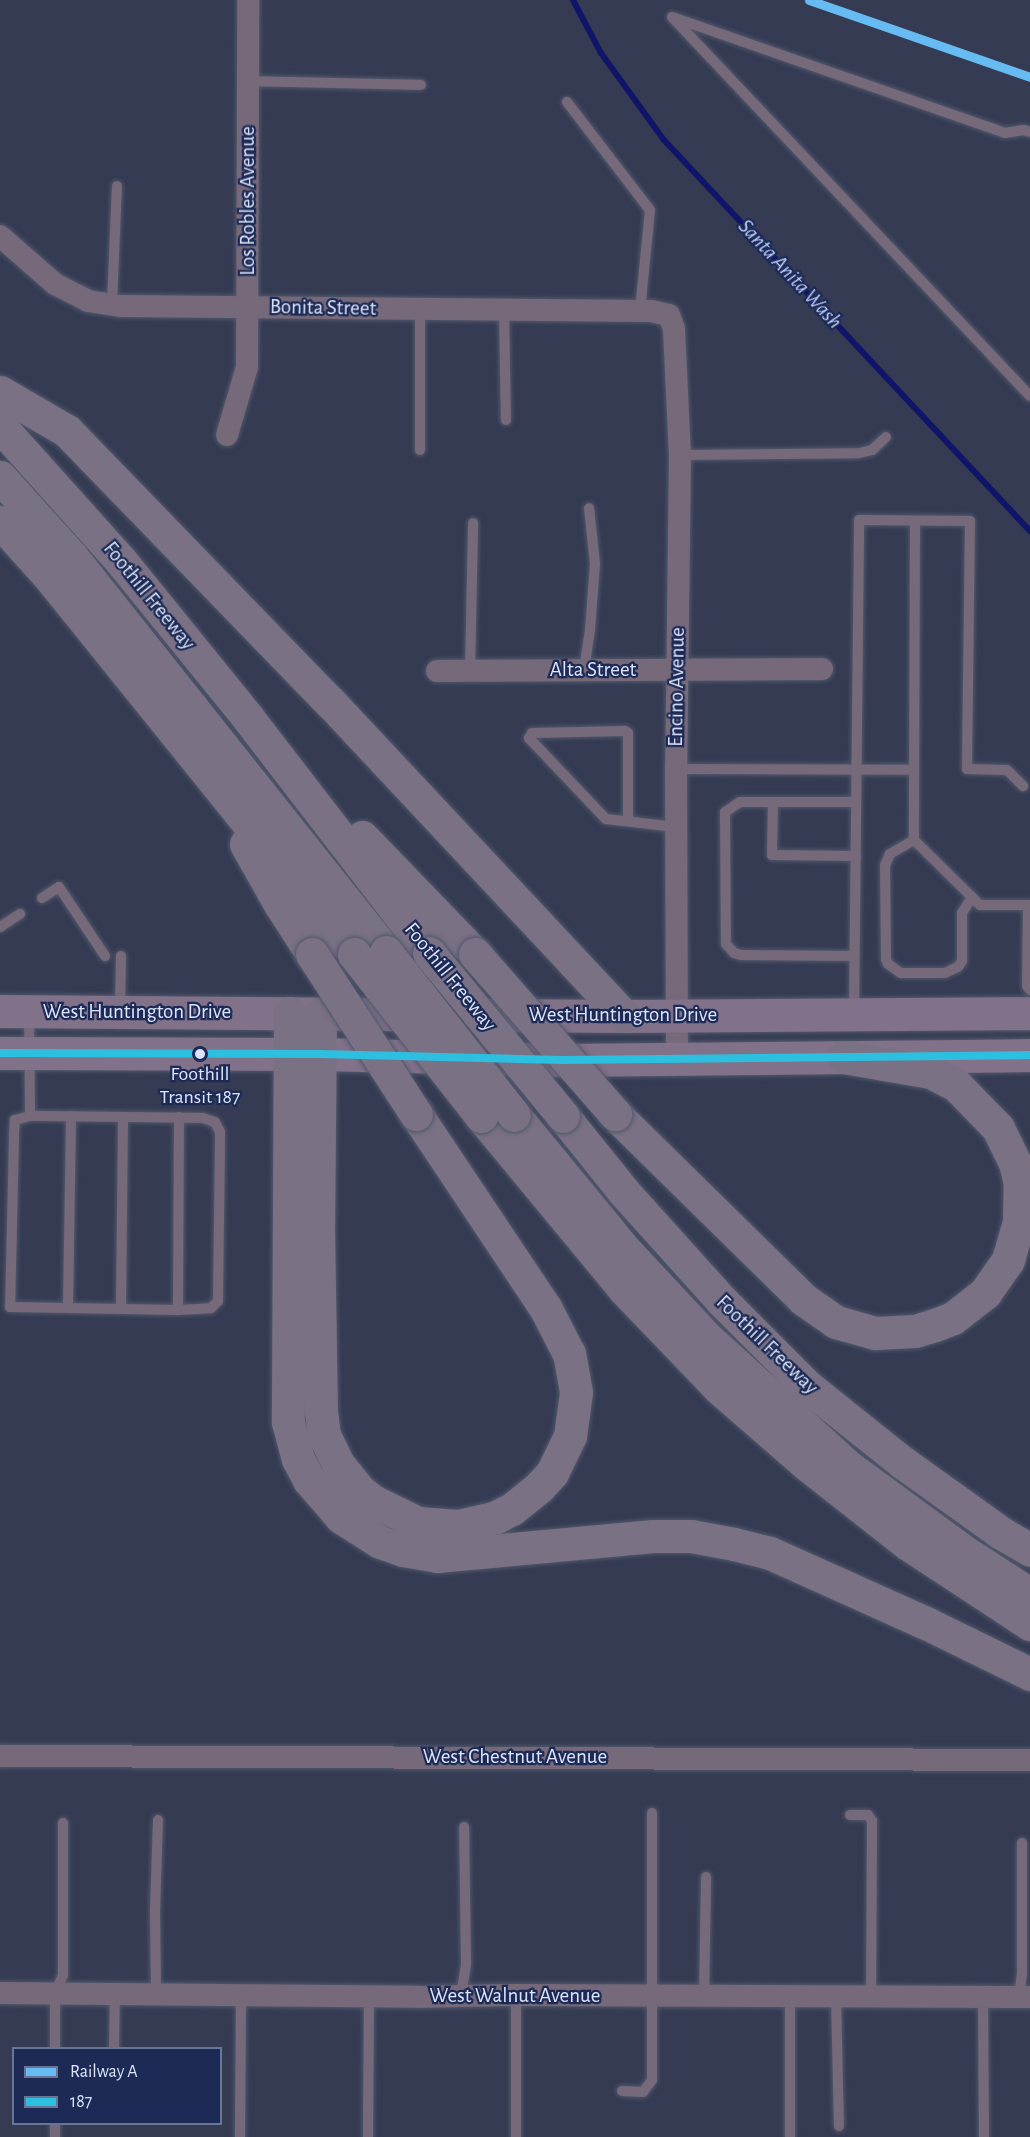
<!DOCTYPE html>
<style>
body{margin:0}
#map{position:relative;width:1030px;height:2137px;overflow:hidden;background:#343b53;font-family:"Alegreya Sans",sans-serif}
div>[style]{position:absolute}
.stream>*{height:6px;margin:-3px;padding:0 3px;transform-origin:3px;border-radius:3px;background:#111569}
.roads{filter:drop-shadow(0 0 2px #51586b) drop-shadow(0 0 2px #51586b)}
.lane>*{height:10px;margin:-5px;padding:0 5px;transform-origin:5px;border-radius:5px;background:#76697a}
.street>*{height:22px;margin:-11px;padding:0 11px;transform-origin:11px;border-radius:11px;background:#76697a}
.primary>*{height:33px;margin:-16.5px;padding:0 16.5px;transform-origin:16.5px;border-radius:16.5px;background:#817189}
.highway>*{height:33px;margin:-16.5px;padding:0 16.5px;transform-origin:16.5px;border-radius:16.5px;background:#7b7185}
.bridges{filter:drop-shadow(0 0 2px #51586b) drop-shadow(0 0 2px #51586b)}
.highway-bridge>*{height:33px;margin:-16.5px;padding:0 16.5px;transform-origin:16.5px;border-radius:16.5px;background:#7b7185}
.bus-1>*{height:8px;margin:-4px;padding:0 4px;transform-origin:4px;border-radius:4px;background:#2dbfdf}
.rail-1>*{height:9px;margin:-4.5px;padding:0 4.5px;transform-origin:4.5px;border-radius:4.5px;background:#66bbf2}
.dots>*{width:16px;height:16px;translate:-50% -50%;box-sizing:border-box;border:3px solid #1d2a55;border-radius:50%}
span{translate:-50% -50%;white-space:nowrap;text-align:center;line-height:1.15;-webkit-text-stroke:4.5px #1d2a55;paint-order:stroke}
.bus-label{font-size:20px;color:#dce5fb}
.street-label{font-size:21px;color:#dce5fb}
.water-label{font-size:22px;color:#bcceff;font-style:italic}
.legend{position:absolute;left:12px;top:2047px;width:210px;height:78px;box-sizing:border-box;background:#1d2a55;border:2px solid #697597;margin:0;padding:8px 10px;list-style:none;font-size:18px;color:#dce5fb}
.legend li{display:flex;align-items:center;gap:12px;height:30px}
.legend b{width:30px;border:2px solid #697597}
</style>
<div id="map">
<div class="stream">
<div style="left:573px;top:0;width:60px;rotate:62.2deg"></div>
<div style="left:601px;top:53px;width:107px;rotate:54.1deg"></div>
<div style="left:664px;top:140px;width:536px;rotate:46.89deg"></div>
</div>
<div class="roads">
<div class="lane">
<div style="left:672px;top:17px;width:521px;rotate:46.63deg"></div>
<div style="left:675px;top:18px;width:349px;rotate:19.2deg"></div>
<div style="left:1005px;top:133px;width:19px;rotate:-9deg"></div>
<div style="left:1024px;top:130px;width:6px;rotate:18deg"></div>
<div style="left:249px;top:81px;width:172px;rotate:1.3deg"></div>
<div style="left:567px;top:102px;width:136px;rotate:52.5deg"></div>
<div style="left:650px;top:210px;width:101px;rotate:95.7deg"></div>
<div style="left:112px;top:304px;width:118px;rotate:-87.6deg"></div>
<div style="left:504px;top:310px;width:110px;rotate:89deg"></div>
<div style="left:420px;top:450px;width:141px;rotate:-90deg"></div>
<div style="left:680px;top:455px;width:179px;rotate:-0.6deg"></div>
<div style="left:859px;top:453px;width:13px;rotate:-13deg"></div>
<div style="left:872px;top:450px;width:19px;rotate:-43deg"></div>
<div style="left:915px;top:521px;width:319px;rotate:90.2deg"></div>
<div style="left:914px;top:840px;width:93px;rotate:44.6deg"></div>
<div style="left:980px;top:905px;width:50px"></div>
<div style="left:584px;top:670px;width:40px;rotate:-81.5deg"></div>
<div style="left:590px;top:630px;width:66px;rotate:-85.7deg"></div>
<div style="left:595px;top:564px;width:56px;rotate:-96.1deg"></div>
<div style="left:470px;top:671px;width:148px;rotate:-88.8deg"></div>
<div style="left:676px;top:769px;width:236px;rotate:0.2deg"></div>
<div style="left:773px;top:802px;width:33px;rotate:180deg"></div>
<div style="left:740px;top:802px;width:18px;rotate:146deg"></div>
<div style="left:725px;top:812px;width:132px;rotate:89.6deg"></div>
<div style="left:726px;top:944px;width:12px;rotate:48deg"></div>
<div style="left:734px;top:953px;width:7px;rotate:16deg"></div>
<div style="left:741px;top:955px;width:113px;rotate:0.5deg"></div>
<div style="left:856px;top:802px;width:83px;rotate:180deg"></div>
<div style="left:773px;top:802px;width:53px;rotate:91.1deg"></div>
<div style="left:772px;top:855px;width:84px;rotate:0.7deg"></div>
<div style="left:628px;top:821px;width:88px;rotate:-90deg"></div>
<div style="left:628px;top:733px;width:4px;rotate:-146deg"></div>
<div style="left:625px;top:731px;width:93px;rotate:178.8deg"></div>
<div style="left:532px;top:733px;width:6px;rotate:121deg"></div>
<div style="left:529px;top:738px;width:112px;rotate:46.5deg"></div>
<div style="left:606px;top:819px;width:70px;rotate:6.5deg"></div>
<div style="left:914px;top:840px;width:28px;rotate:150deg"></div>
<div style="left:890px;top:854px;width:12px;rotate:114deg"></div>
<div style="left:885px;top:865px;width:94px;rotate:89.4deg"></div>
<div style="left:886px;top:959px;width:5px;rotate:68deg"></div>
<div style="left:888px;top:964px;width:16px;rotate:35deg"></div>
<div style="left:901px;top:973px;width:44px"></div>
<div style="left:945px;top:973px;width:14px;rotate:-25deg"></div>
<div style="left:958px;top:967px;width:7px;rotate:-56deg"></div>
<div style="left:962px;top:961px;width:48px;rotate:-90deg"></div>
<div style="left:962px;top:913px;width:19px;rotate:-58deg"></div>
<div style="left:42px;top:898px;width:20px;rotate:-33deg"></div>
<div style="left:59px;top:887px;width:83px;rotate:56.3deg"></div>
<div style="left:1028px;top:905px;width:81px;rotate:90.7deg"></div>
<div style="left:1027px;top:986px;width:5px;rotate:53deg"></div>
<div style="left:0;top:927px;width:24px;rotate:-33deg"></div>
<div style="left:120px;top:1008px;width:52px;rotate:-88.9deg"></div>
<div style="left:854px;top:1011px;width:491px;rotate:-89.4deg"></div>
<div style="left:859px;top:520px;width:111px;rotate:0.5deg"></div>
<div style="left:970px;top:521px;width:248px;rotate:90.7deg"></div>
<div style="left:967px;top:769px;width:40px;rotate:1.4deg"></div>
<div style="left:1007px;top:770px;width:23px;rotate:45deg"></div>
<div style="left:29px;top:1015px;width:101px;rotate:89.4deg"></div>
<div style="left:30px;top:1116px;width:16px;rotate:165deg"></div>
<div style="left:15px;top:1120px;width:16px;rotate:94deg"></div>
<div style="left:14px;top:1136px;width:171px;rotate:91.3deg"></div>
<div style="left:10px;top:1307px;width:168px;rotate:1deg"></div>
<div style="left:178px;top:1310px;width:33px;rotate:-3deg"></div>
<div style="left:211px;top:1308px;width:10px;rotate:-45deg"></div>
<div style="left:218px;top:1301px;width:169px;rotate:-89.3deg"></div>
<div style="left:220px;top:1132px;width:11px;rotate:-117deg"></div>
<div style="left:215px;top:1122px;width:13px;rotate:-162deg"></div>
<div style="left:203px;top:1118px;width:173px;rotate:-179.3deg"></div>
<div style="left:68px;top:1308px;width:192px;rotate:-89.1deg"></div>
<div style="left:121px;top:1309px;width:192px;rotate:-89.4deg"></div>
<div style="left:178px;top:1310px;width:193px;rotate:-89.7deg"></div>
<div style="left:850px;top:1815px;width:18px"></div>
<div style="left:868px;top:1815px;width:7px;rotate:56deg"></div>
<div style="left:872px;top:1821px;width:175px;rotate:90.3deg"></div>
<div style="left:156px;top:1993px;width:82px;rotate:-90.7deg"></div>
<div style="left:155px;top:1911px;width:91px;rotate:-88.1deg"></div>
<div style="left:461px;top:1996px;width:33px;rotate:-81deg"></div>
<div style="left:466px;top:1963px;width:136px;rotate:-90.8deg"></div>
<div style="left:704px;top:1996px;width:119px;rotate:-89deg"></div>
<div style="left:790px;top:1996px;width:141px;rotate:90deg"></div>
<div style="left:836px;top:1996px;width:130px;rotate:88.7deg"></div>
<div style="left:983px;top:1997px;width:140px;rotate:89.6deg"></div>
<div style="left:1019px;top:1997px;width:23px;rotate:-83deg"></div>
<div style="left:1022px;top:1974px;width:131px;rotate:-90deg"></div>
<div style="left:55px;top:2048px;width:55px;rotate:-90deg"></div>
<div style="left:55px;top:1993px;width:20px;rotate:-66deg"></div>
<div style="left:63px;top:1975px;width:152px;rotate:-90deg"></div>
<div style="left:114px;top:2048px;width:55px;rotate:-89deg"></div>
<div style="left:622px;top:2091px;width:21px;rotate:3deg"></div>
<div style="left:643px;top:2092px;width:15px;rotate:-53deg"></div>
<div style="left:652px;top:2080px;width:267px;rotate:-90deg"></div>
<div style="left:55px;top:2137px;width:13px;rotate:-90deg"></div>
<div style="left:240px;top:2137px;width:142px;rotate:-89.6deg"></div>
<div style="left:368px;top:2137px;width:140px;rotate:-89.6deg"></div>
<div style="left:516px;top:2137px;width:142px;rotate:-90deg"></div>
</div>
<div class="street">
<div style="left:0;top:236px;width:73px;rotate:41.1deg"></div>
<div style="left:55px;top:284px;width:37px;rotate:27deg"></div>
<div style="left:88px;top:301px;width:32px;rotate:9deg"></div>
<div style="left:120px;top:306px;width:531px;rotate:0.54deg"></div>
<div style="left:651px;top:311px;width:18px;rotate:13deg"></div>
<div style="left:669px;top:315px;width:15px;rotate:70deg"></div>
<div style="left:674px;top:329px;width:126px;rotate:87.3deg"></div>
<div style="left:680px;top:455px;width:314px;rotate:90.7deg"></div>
<div style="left:676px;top:769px;width:290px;rotate:89.8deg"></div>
<div style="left:227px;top:435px;width:71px;rotate:-73.6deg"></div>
<div style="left:247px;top:367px;width:367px;rotate:-89.8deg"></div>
<div style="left:437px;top:671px;width:385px;rotate:-0.3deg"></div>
<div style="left:0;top:1756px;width:1030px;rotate:0.22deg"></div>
<div style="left:0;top:1993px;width:418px;rotate:0.5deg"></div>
<div style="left:418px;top:1997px;width:98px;rotate:-1.2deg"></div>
<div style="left:516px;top:1995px;width:514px;rotate:0.22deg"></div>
</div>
<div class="primary">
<div style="left:0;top:1011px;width:624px;rotate:0.46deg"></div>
<div style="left:624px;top:1016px;width:406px;rotate:-0.4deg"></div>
<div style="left:0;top:1053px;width:320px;rotate:0.2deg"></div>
<div style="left:320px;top:1054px;width:243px;rotate:1.4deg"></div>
<div style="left:563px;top:1060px;width:467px;rotate:-0.6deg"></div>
</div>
<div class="highway">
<div style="left:0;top:392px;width:78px;rotate:30.2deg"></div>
<div style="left:67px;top:431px;width:378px;rotate:45.9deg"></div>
<div style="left:330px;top:702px;width:430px;rotate:46.9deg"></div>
<div style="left:0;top:426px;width:181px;rotate:48.1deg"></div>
<div style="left:121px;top:561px;width:202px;rotate:51deg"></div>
<div style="left:248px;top:718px;width:297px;rotate:52.4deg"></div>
<div style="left:0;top:477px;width:108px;rotate:48deg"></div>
<div style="left:72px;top:557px;width:505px;rotate:51.52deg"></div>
<div style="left:0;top:522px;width:70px;rotate:47.9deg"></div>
<div style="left:47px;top:574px;width:489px;rotate:51.1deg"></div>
<div style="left:362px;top:837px;width:163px;rotate:46deg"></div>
<div style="left:246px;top:844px;width:69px;rotate:60.5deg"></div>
<div style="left:280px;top:904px;width:59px;rotate:57.4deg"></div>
<div style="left:290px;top:1013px;width:409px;rotate:90.3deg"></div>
<div style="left:288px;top:1422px;width:38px;rotate:75deg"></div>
<div style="left:298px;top:1459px;width:24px;rotate:62deg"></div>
<div style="left:309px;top:1480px;width:49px;rotate:49.1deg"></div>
<div style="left:341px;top:1517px;width:46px;rotate:32.7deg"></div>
<div style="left:380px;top:1542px;width:24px;rotate:19deg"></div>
<div style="left:403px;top:1550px;width:35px;rotate:10deg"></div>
<div style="left:437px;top:1556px;width:217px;rotate:-5.3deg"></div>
<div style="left:653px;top:1536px;width:38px"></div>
<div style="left:691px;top:1536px;width:44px;rotate:10.5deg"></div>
<div style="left:734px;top:1544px;width:37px;rotate:14deg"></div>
<div style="left:770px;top:1553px;width:171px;rotate:24.2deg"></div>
<div style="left:926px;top:1623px;width:116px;rotate:26.1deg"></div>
<div style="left:320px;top:1014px;width:210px;rotate:90.5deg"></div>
<div style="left:318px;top:1224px;width:187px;rotate:89.1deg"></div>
<div style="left:321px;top:1411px;width:24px;rotate:83deg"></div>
<div style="left:324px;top:1435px;width:32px;rotate:64deg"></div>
<div style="left:338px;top:1464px;width:35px;rotate:51deg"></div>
<div style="left:360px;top:1491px;width:16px;rotate:38deg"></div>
<div style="left:373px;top:1501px;width:50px;rotate:26.1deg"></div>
<div style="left:418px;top:1523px;width:40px;rotate:4.3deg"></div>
<div style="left:458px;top:1526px;width:39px;rotate:-13deg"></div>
<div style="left:496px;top:1517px;width:18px;rotate:-27deg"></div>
<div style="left:512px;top:1509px;width:36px;rotate:-39deg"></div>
<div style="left:540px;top:1486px;width:18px;rotate:-47deg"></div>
<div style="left:552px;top:1473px;width:41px;rotate:-64.1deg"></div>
<div style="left:570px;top:1436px;width:44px;rotate:-82.2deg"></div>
<div style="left:576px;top:1392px;width:39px;rotate:-100deg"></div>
<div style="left:569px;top:1354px;width:51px;rotate:-117.1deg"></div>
<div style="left:546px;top:1309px;width:234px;rotate:-123.7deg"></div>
<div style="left:615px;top:1114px;width:264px;rotate:44.5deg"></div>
<div style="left:803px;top:1299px;width:40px;rotate:34.9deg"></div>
<div style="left:836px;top:1322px;width:41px;rotate:15.8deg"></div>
<div style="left:875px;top:1333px;width:40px;rotate:-2.9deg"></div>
<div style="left:915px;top:1331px;width:21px;rotate:-17deg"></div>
<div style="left:935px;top:1325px;width:19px;rotate:-21deg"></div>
<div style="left:953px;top:1318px;width:41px;rotate:-38deg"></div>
<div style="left:985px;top:1293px;width:40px;rotate:-55.1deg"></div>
<div style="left:1008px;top:1260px;width:40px;rotate:-74deg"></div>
<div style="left:1019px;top:1222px;width:39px;rotate:-89deg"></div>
<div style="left:1020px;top:1183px;width:21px;rotate:-104deg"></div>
<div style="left:1015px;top:1163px;width:39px;rotate:-116deg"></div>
<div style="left:998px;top:1128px;width:60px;rotate:-134.3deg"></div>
<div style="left:956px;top:1085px;width:29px;rotate:-153deg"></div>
<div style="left:930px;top:1072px;width:88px;rotate:-170.2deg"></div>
<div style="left:514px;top:1115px;width:173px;rotate:50.6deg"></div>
<div style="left:624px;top:1249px;width:122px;rotate:47deg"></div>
<div style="left:707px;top:1338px;width:192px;rotate:42.3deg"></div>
<div style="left:849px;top:1467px;width:140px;rotate:36.3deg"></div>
<div style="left:962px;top:1550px;width:81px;rotate:32.9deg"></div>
<div style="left:481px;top:1116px;width:226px;rotate:50.4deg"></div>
<div style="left:625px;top:1290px;width:136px;rotate:46.2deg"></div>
<div style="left:719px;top:1388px;width:114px;rotate:41.1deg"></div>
<div style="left:805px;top:1463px;width:131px;rotate:38.2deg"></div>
<div style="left:908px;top:1544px;width:146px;rotate:33.3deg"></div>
<div style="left:563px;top:1116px;width:96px;rotate:51.3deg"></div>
<div style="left:623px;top:1191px;width:147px;rotate:48deg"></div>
<div style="left:721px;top:1300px;width:123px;rotate:45deg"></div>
<div style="left:808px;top:1387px;width:120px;rotate:38.6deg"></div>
<div style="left:902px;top:1462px;width:122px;rotate:35.6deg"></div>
<div style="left:1001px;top:1533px;width:34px;rotate:30deg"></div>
</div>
</div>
<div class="bridges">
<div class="highway-bridge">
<div style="left:386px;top:952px;width:207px;rotate:51.9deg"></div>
<div style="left:429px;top:953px;width:211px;rotate:50.6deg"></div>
<div style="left:312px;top:954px;width:191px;rotate:57deg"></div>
<div style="left:354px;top:954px;width:206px;rotate:51.9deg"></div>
<div style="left:475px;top:954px;width:213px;rotate:48.8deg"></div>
</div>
</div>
<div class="bus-1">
<div style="left:0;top:1053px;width:320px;rotate:0.2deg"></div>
<div style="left:320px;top:1054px;width:243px;rotate:1.4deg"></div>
<div style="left:563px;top:1060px;width:467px;rotate:-0.6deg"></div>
</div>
<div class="rail-1">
<div style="left:809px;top:0;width:234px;rotate:19.2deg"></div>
</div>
<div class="dots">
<div style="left:200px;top:1054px;background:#dce5fb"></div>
</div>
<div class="bus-label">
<span style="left:200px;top:1086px">Foothill<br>Transit 187</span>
</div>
<div class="street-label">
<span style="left:248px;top:201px;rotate:-90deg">Los Robles Avenue</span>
<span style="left:323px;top:308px;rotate:1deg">Bonita Street</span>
<span style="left:149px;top:596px;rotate:51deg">Foothill Freeway</span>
<span style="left:593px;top:670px">Alta Street</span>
<span style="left:677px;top:687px;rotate:-89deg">Encino Avenue</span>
<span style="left:450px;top:977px;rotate:51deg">Foothill Freeway</span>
<span style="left:137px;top:1012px">West Huntington Drive</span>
<span style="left:623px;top:1015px">West Huntington Drive</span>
<span style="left:767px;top:1345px;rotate:44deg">Foothill Freeway</span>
<span style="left:515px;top:1757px">West Chestnut Avenue</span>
<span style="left:515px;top:1996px">West Walnut Avenue</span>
</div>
<div class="water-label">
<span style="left:790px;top:274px;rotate:47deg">Santa Anita Wash</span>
</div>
<ul class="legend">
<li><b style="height:8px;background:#66bbf2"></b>Railway A</li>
<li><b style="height:8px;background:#2dbfdf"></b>187</li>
</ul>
</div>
